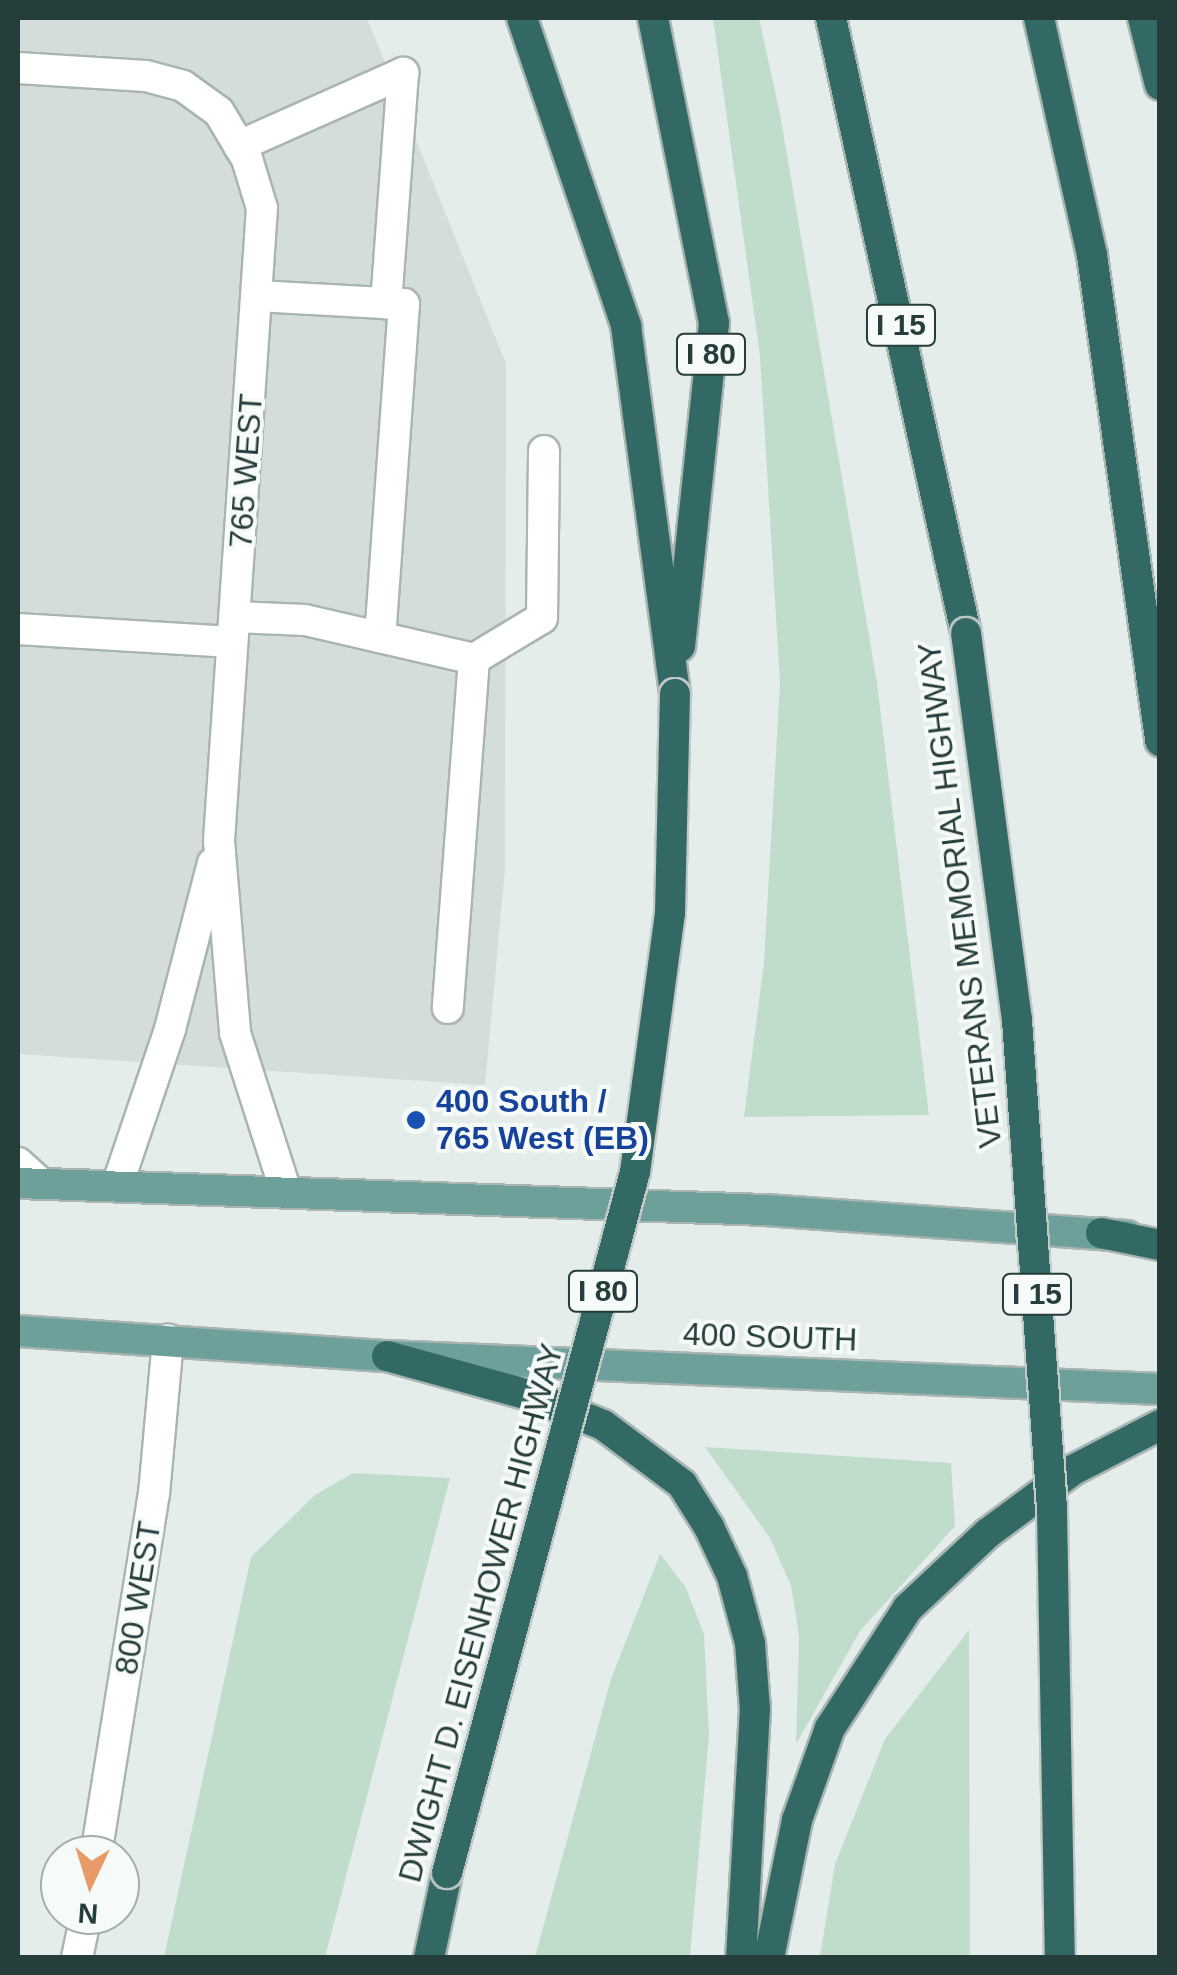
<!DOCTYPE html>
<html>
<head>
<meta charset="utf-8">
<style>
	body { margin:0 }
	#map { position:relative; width:1177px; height:1975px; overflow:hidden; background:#e5edeb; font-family:Helvetica,sans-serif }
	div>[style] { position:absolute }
	.built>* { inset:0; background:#d4ddda }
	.green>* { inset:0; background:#c0ddcc }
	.roads { filter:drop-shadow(2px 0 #a8b5b3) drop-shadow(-2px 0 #a8b5b3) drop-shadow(0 2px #a8b5b3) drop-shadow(0 -2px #a8b5b3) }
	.service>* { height:30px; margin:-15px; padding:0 15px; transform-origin:15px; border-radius:15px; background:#fff }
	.minor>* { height:30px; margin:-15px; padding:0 15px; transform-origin:15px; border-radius:15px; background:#fff }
	.primary>* { height:30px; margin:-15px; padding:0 15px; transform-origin:15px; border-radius:15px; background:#6da09a }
	.motorway>* { height:30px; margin:-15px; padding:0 15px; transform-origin:15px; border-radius:15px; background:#336965 }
	.bridges { filter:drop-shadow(2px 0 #c2c9c8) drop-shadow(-2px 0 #c2c9c8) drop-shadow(0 2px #c2c9c8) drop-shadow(0 -2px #c2c9c8) }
	.motorway-bridge>* { height:30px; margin:-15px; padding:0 15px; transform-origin:15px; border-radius:15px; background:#336965 }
	.dots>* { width:28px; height:28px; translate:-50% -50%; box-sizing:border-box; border:5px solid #f6faf8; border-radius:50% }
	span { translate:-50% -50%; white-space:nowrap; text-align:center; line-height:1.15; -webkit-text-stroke:8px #f6faf8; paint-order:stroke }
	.shield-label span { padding:2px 8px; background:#f6faf8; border:2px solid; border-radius:8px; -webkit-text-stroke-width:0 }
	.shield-label { font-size:30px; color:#253e3b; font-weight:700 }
	.street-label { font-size:32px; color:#253e3b }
	.transit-label { font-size:32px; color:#164399; font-weight:700 }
	.left { translate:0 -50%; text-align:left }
	.frame { position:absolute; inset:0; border:20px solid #253e3b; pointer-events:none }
	.north { position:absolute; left:40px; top:1835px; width:100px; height:100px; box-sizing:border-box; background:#f6faf8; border:2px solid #a2afac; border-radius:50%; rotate:184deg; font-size:28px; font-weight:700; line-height:40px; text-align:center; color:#253e3b }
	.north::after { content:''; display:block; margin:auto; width:35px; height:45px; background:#e89b69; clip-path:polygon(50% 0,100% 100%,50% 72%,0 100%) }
</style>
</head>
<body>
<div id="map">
	<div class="built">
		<div style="clip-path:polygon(18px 18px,367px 18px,506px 364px,505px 869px,485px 1085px,18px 1054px)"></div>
	</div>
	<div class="green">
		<div style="clip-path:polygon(713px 18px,759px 18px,780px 114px,877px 683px,929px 1115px,744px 1117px,764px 962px,780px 683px,760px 356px)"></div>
		<div style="clip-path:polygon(705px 1447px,951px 1463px,955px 1526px,860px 1631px,796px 1744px,799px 1636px,791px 1586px,770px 1538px)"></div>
		<div style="clip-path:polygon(353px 1473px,450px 1478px,325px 1957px,164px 1957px,251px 1557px,315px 1495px)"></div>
		<div style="clip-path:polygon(660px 1554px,685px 1586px,704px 1634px,709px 1735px,690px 1957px,535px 1957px,611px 1679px)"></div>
		<div style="clip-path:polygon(969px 1630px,970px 1957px,820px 1957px,835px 1864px,885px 1739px)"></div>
	</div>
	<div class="roads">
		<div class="service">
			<div style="left:239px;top:146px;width:180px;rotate:-24deg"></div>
			<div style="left:403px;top:73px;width:231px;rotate:94.2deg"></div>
			<div style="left:259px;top:296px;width:145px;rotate:3.2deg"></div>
			<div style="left:404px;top:304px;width:334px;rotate:94.1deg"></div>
			<div style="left:235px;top:617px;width:70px;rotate:2.5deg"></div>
			<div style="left:305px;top:620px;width:173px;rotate:13deg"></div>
			<div style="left:474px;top:659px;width:350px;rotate:94.3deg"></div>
			<div style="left:18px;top:629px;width:214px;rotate:3.5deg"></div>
			<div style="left:474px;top:659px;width:79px;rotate:-31.1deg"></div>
			<div style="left:542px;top:618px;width:167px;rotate:-89.3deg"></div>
		</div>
		<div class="minor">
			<div style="left:18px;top:68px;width:128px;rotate:3.6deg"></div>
			<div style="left:146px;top:76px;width:38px;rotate:15deg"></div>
			<div style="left:183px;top:86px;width:44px;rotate:35.8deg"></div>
			<div style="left:219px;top:112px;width:55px;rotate:59.2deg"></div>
			<div style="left:247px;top:159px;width:51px;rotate:73deg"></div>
			<div style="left:262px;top:208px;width:634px;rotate:93.89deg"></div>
			<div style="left:219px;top:841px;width:193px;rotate:85.2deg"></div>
			<div style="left:235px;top:1033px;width:164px;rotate:72.2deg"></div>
			<div style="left:18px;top:1163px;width:30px;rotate:42deg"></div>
			<div style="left:117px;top:1186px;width:166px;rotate:-71.3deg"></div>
			<div style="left:170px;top:1029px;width:171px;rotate:-75.5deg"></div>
			<div style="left:96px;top:1855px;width:366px;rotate:-80.9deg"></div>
			<div style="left:154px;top:1494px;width:155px;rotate:-84.8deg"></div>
			<div style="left:77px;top:1958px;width:44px;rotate:-78.2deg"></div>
		</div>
		<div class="primary">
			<div style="left:18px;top:1183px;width:747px;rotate:2.07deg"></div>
			<div style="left:765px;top:1210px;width:363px;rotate:4.1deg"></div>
			<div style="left:18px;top:1331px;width:370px;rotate:3.9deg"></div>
			<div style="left:387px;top:1356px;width:774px;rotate:2.44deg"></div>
		</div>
		<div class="motorway">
			<div style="left:522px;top:18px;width:325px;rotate:71.3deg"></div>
			<div style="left:626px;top:326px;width:371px;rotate:82.4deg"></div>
			<div style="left:653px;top:18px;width:311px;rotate:78.7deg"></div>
			<div style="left:714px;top:323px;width:325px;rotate:96deg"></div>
			<div style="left:831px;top:18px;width:630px;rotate:77.62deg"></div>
			<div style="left:1039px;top:18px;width:243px;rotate:77.4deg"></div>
			<div style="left:1092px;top:255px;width:491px;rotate:82deg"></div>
			<div style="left:1143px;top:18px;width:69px;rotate:75.8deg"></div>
			<div style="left:1101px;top:1233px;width:60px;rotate:11.5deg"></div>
			<div style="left:387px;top:1356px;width:150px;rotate:15.4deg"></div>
			<div style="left:532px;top:1396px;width:77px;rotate:22.2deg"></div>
			<div style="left:603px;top:1425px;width:99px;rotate:36.8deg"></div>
			<div style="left:682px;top:1484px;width:51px;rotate:57.9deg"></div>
			<div style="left:709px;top:1527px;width:54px;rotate:64.9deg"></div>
			<div style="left:732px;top:1576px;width:69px;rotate:75deg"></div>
			<div style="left:750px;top:1643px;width:66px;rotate:85.7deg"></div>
			<div style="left:755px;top:1709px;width:249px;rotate:93.2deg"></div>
			<div style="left:429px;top:1958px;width:87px;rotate:-78deg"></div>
			<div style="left:769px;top:1958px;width:141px;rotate:-78.5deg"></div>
			<div style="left:797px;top:1820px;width:98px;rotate:-70.3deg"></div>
			<div style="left:830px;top:1728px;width:143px;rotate:-57deg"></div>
			<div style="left:908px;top:1608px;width:110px;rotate:-43.2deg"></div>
			<div style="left:988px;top:1533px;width:106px;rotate:-36.5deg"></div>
			<div style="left:1073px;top:1470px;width:98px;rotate:-27.3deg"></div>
		</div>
	</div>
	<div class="bridges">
		<div class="motorway-bridge">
			<div style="left:966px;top:633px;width:390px;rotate:82.5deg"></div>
			<div style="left:1017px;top:1020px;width:491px;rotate:85.9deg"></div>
			<div style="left:1052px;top:1510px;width:448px;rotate:89deg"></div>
			<div style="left:447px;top:1873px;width:726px;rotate:-74.99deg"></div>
			<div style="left:635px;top:1172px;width:261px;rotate:-82.3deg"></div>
			<div style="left:670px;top:913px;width:219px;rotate:-88.7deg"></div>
		</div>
	</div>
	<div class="dots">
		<div style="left:416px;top:1120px;background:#1a4fb4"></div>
	</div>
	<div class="shield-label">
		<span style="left:901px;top:325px">I 15</span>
		<span style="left:711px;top:354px">I 80</span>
		<span style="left:603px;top:1291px">I 80</span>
		<span style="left:1037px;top:1294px">I 15</span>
	</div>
	<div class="street-label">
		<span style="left:246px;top:471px;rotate:-86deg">765 WEST</span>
		<span style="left:960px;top:895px;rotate:-97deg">VETERANS MEMORIAL HIGHWAY</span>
		<span style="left:770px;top:1337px;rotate:2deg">400 SOUTH</span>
		<span style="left:138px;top:1598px;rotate:-81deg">800 WEST</span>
		<span style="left:481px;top:1613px;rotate:-75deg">DWIGHT D. EISENHOWER HIGHWAY</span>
	</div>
	<div class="transit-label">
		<span class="left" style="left:436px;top:1120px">400 South /<br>765 West (EB)</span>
	</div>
	<div class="frame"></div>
	<div class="north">N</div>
</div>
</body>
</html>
